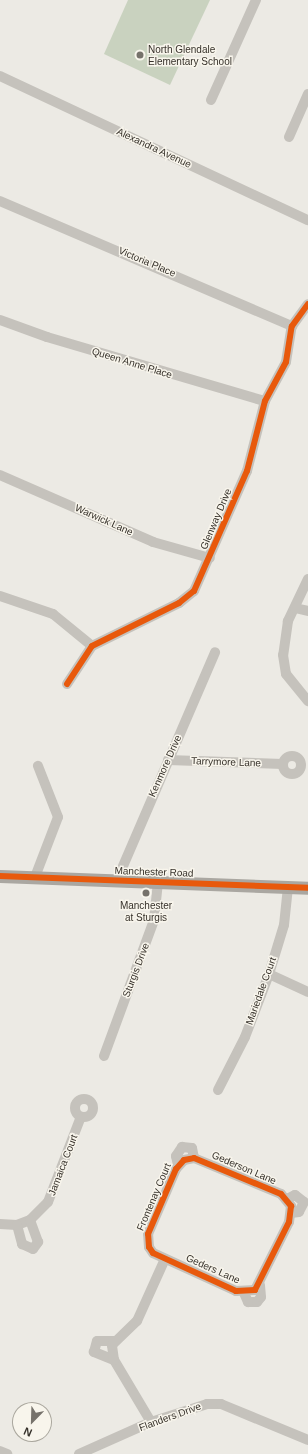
<!DOCTYPE html>
<html>
<head>
<meta charset="utf-8">
<style>
	body { margin:0 }
	#map { position:relative; width:308px; height:1454px; overflow:hidden; background:#eceae4; font-family:Arial,sans-serif }
	div>[style] { position:absolute }
	.green>* { inset:0; background:#c9d2bf }
	.minor>* { height:10px; margin:-5px; padding:0 5px; transform-origin:5px; border-radius:5px; background:#c5c2bc }
	.minor>.ring { margin:-5px; padding:0; box-sizing:content-box; background:none; border:10px solid #c5c2bc; border-radius:50% }
	.major>* { height:13px; margin:-6.5px; padding:0 6.5px; transform-origin:6.5px; border-radius:6.5px; background:#aaa7a1 }
	.cycleway>* { height:6px; margin:-3px; padding:0 3px; transform-origin:3px; border-radius:3px; background:#e8590c }
	.dots>* { width:11px; height:11px; translate:-50% -50%; box-sizing:border-box; border:2px solid #f8f5ec; border-radius:50% }
	span { translate:-50% -50%; white-space:nowrap; text-align:center; line-height:1.15; -webkit-text-stroke:3px #f8f5ec; paint-order:stroke }
	.poi-label { font-size:10px; color:#36312a }
	.left { translate:0 -50%; text-align:left }
	.street-label { font-size:10px; color:#36312a }
	.north { position:absolute; left:12px; top:1402px; width:40px; height:40px; box-sizing:border-box; background:#f8f5ec; border:1px solid #aaa79e; border-radius:50%; rotate:203deg; font-size:11px; font-weight:700; line-height:16px; text-align:center; color:#36312a }
	.north::after { content:''; display:block; margin:auto; width:14px; height:18px; background:#76726b; clip-path:polygon(50% 0,100% 100%,50% 72%,0 100%) }
</style>
</head>
<body>
<div id="map">
	<div class="green">
		<div style="clip-path:polygon(128px 0,210px 0,170px 85px,104px 54px)"></div>
	</div>
	<div class="minor">
		<div style="left:0;top:76px;width:340px;rotate:25.1deg"></div>
		<div style="left:211px;top:100px;width:110px;rotate:-65.8deg"></div>
		<div style="left:289px;top:137px;width:47px;rotate:-66.2deg"></div>
		<div style="left:0;top:201px;width:318px;rotate:23.2deg"></div>
		<div style="left:0;top:320px;width:50px;rotate:19.9deg"></div>
		<div style="left:47px;top:337px;width:227px;rotate:16.4deg"></div>
		<div style="left:0;top:475px;width:167px;rotate:23.6deg"></div>
		<div style="left:153px;top:542px;width:59px;rotate:15.7deg"></div>
		<div style="left:308px;top:579px;width:47px;rotate:115.5deg"></div>
		<div style="left:288px;top:621px;width:34px;rotate:98deg"></div>
		<div style="left:283px;top:655px;width:19px;rotate:81deg"></div>
		<div style="left:286px;top:674px;width:35px;rotate:51deg"></div>
		<div style="left:0;top:596px;width:56px;rotate:18.8deg"></div>
		<div style="left:53px;top:614px;width:50px;rotate:39.4deg"></div>
		<div style="left:295px;top:608px;width:13px;rotate:13deg"></div>
		<div style="left:67px;top:684px;width:45px;rotate:-56.7deg"></div>
		<div style="left:92px;top:646px;width:97px;rotate:-26.3deg"></div>
		<div style="left:179px;top:603px;width:19px;rotate:-39deg"></div>
		<div style="left:194px;top:591px;width:131px;rotate:-66.2deg"></div>
		<div style="left:247px;top:471px;width:72px;rotate:-75.6deg"></div>
		<div style="left:265px;top:401px;width:44px;rotate:-61.7deg"></div>
		<div style="left:286px;top:362px;width:36px;rotate:-81deg"></div>
		<div style="left:292px;top:326px;width:27px;rotate:-54deg"></div>
		<div class="ring" style="left:283px;top:756px;width:8px;height:8px"></div>
		<div style="left:168px;top:760px;width:115px;rotate:2deg"></div>
		<div style="left:35px;top:877px;width:64px;rotate:-69deg"></div>
		<div style="left:58px;top:817px;width:55px;rotate:-111.4deg"></div>
		<div style="left:117px;top:880px;width:248px;rotate:-66.7deg"></div>
		<div style="left:269px;top:974px;width:43px;rotate:24.8deg"></div>
		<div style="left:104px;top:1056px;width:145px;rotate:-69.8deg"></div>
		<div style="left:154px;top:920px;width:38px;rotate:-84deg"></div>
		<div style="left:218px;top:1090px;width:59px;rotate:-63deg"></div>
		<div style="left:245px;top:1037px;width:67px;rotate:-69.1deg"></div>
		<div style="left:269px;top:974px;width:51px;rotate:-73deg"></div>
		<div style="left:284px;top:925px;width:38px;rotate:-84deg"></div>
		<div class="ring" style="left:75px;top:1099px;width:8px;height:8px"></div>
		<div style="left:194px;top:1158px;width:94px;rotate:22.5deg"></div>
		<div style="left:281px;top:1194px;width:16px;rotate:50deg"></div>
		<div style="left:291px;top:1206px;width:16px;rotate:97deg"></div>
		<div style="left:289px;top:1222px;width:76px;rotate:116.6deg"></div>
		<div style="left:255px;top:1290px;width:19px;rotate:177deg"></div>
		<div style="left:236px;top:1291px;width:91px;rotate:-155.4deg"></div>
		<div style="left:153px;top:1253px;width:7px;rotate:-124deg"></div>
		<div style="left:149px;top:1247px;width:13px;rotate:-94deg"></div>
		<div style="left:148px;top:1234px;width:71px;rotate:-66.7deg"></div>
		<div style="left:176px;top:1169px;width:12px;rotate:-48deg"></div>
		<div style="left:184px;top:1160px;width:10px;rotate:-11deg"></div>
		<div style="left:178px;top:1165px;width:9px;rotate:-103deg"></div>
		<div style="left:176px;top:1156px;width:11px;rotate:-56deg"></div>
		<div style="left:182px;top:1147px;width:10px;rotate:6deg"></div>
		<div style="left:192px;top:1148px;width:10px;rotate:79deg"></div>
		<div style="left:287px;top:1199px;width:9px;rotate:-27deg"></div>
		<div style="left:295px;top:1195px;width:11px;rotate:38deg"></div>
		<div style="left:304px;top:1202px;width:11px;rotate:117deg"></div>
		<div style="left:299px;top:1212px;width:8px;rotate:173deg"></div>
		<div style="left:0;top:1224px;width:17px;rotate:3deg"></div>
		<div style="left:17px;top:1225px;width:14px;rotate:-21deg"></div>
		<div style="left:30px;top:1220px;width:25px;rotate:-45deg"></div>
		<div style="left:48px;top:1202px;width:89px;rotate:-68.9deg"></div>
		<div style="left:17px;top:1225px;width:20px;rotate:75deg"></div>
		<div style="left:22px;top:1244px;width:12px;rotate:24deg"></div>
		<div style="left:33px;top:1249px;width:9px;rotate:-54deg"></div>
		<div style="left:38px;top:1242px;width:23px;rotate:-110deg"></div>
		<div style="left:244px;top:1293px;width:10px;rotate:66deg"></div>
		<div style="left:248px;top:1302px;width:9px"></div>
		<div style="left:257px;top:1302px;width:6px;rotate:-51deg"></div>
		<div style="left:261px;top:1297px;width:12px;rotate:-95deg"></div>
		<div style="left:114px;top:1360px;width:22px;rotate:-158deg"></div>
		<div style="left:94px;top:1352px;width:11px;rotate:-75deg"></div>
		<div style="left:97px;top:1341px;width:17px"></div>
		<div style="left:151px;top:1422px;width:72px;rotate:-120.8deg"></div>
		<div style="left:114px;top:1360px;width:15px;rotate:-98deg"></div>
		<div style="left:112px;top:1345px;width:35px;rotate:-44deg"></div>
		<div style="left:137px;top:1321px;width:68px;rotate:-65.7deg"></div>
		<div style="left:0;top:1451px;width:8px;rotate:23deg"></div>
		<div style="left:79px;top:1454px;width:79px;rotate:-24deg"></div>
		<div style="left:151px;top:1422px;width:59px;rotate:-17.8deg"></div>
		<div style="left:207px;top:1404px;width:14px"></div>
		<div style="left:221px;top:1404px;width:94px;rotate:22.5deg"></div>
	</div>
	<div class="major">
		<div style="left:0;top:876px;width:308px;rotate:2.2deg"></div>
	</div>
	<div class="cycleway">
		<div style="left:67px;top:684px;width:45px;rotate:-56.7deg"></div>
		<div style="left:92px;top:646px;width:97px;rotate:-26.3deg"></div>
		<div style="left:179px;top:603px;width:19px;rotate:-39deg"></div>
		<div style="left:194px;top:591px;width:131px;rotate:-66.2deg"></div>
		<div style="left:247px;top:471px;width:72px;rotate:-75.6deg"></div>
		<div style="left:265px;top:401px;width:44px;rotate:-61.7deg"></div>
		<div style="left:286px;top:362px;width:36px;rotate:-81deg"></div>
		<div style="left:292px;top:326px;width:27px;rotate:-54deg"></div>
		<div style="left:0;top:876px;width:308px;rotate:2.2deg"></div>
		<div style="left:194px;top:1158px;width:94px;rotate:22.5deg"></div>
		<div style="left:281px;top:1194px;width:16px;rotate:50deg"></div>
		<div style="left:291px;top:1206px;width:16px;rotate:97deg"></div>
		<div style="left:289px;top:1222px;width:76px;rotate:116.6deg"></div>
		<div style="left:255px;top:1290px;width:19px;rotate:177deg"></div>
		<div style="left:236px;top:1291px;width:91px;rotate:-155.4deg"></div>
		<div style="left:153px;top:1253px;width:7px;rotate:-124deg"></div>
		<div style="left:149px;top:1247px;width:13px;rotate:-94deg"></div>
		<div style="left:148px;top:1234px;width:71px;rotate:-66.7deg"></div>
		<div style="left:176px;top:1169px;width:12px;rotate:-48deg"></div>
		<div style="left:184px;top:1160px;width:10px;rotate:-11deg"></div>
	</div>
	<div class="dots">
		<div style="left:140px;top:55px;background:#76726b"></div>
		<div style="left:146px;top:893px;background:#76726b"></div>
	</div>
	<div class="poi-label">
		<span class="left" style="left:148px;top:55px">North Glendale<br>Elementary School</span>
		<span style="left:146px;top:911px">Manchester<br>at Sturgis</span>
	</div>
	<div class="street-label">
		<span style="left:154px;top:148px;rotate:25deg">Alexandra Avenue</span>
		<span style="left:147px;top:262px;rotate:23deg">Victoria Place</span>
		<span style="left:132px;top:363px;rotate:17deg">Queen Anne Place</span>
		<span style="left:216px;top:519px;rotate:-67deg">Glenway Drive</span>
		<span style="left:104px;top:520px;rotate:24deg">Warwick Lane</span>
		<span style="left:226px;top:762px;rotate:2deg">Tarrymore Lane</span>
		<span style="left:165px;top:766px;rotate:-66deg">Kenmore Drive</span>
		<span style="left:154px;top:872px;rotate:2deg">Manchester Road</span>
		<span style="left:136px;top:970px;rotate:-69deg">Sturgis Drive</span>
		<span style="left:261px;top:991px;rotate:-70deg">Mariedale Court</span>
		<span style="left:63px;top:1165px;rotate:-69deg">Jamaica Court</span>
		<span style="left:244px;top:1168px;rotate:23deg">Gederson Lane</span>
		<span style="left:154px;top:1197px;rotate:-67deg">Frontenay Court</span>
		<span style="left:213px;top:1269px;rotate:24deg">Geders Lane</span>
		<span style="left:170px;top:1417px;rotate:-20deg">Flanders Drive</span>
	</div>
	<div class="north">N</div>
</div>
</body>
</html>
